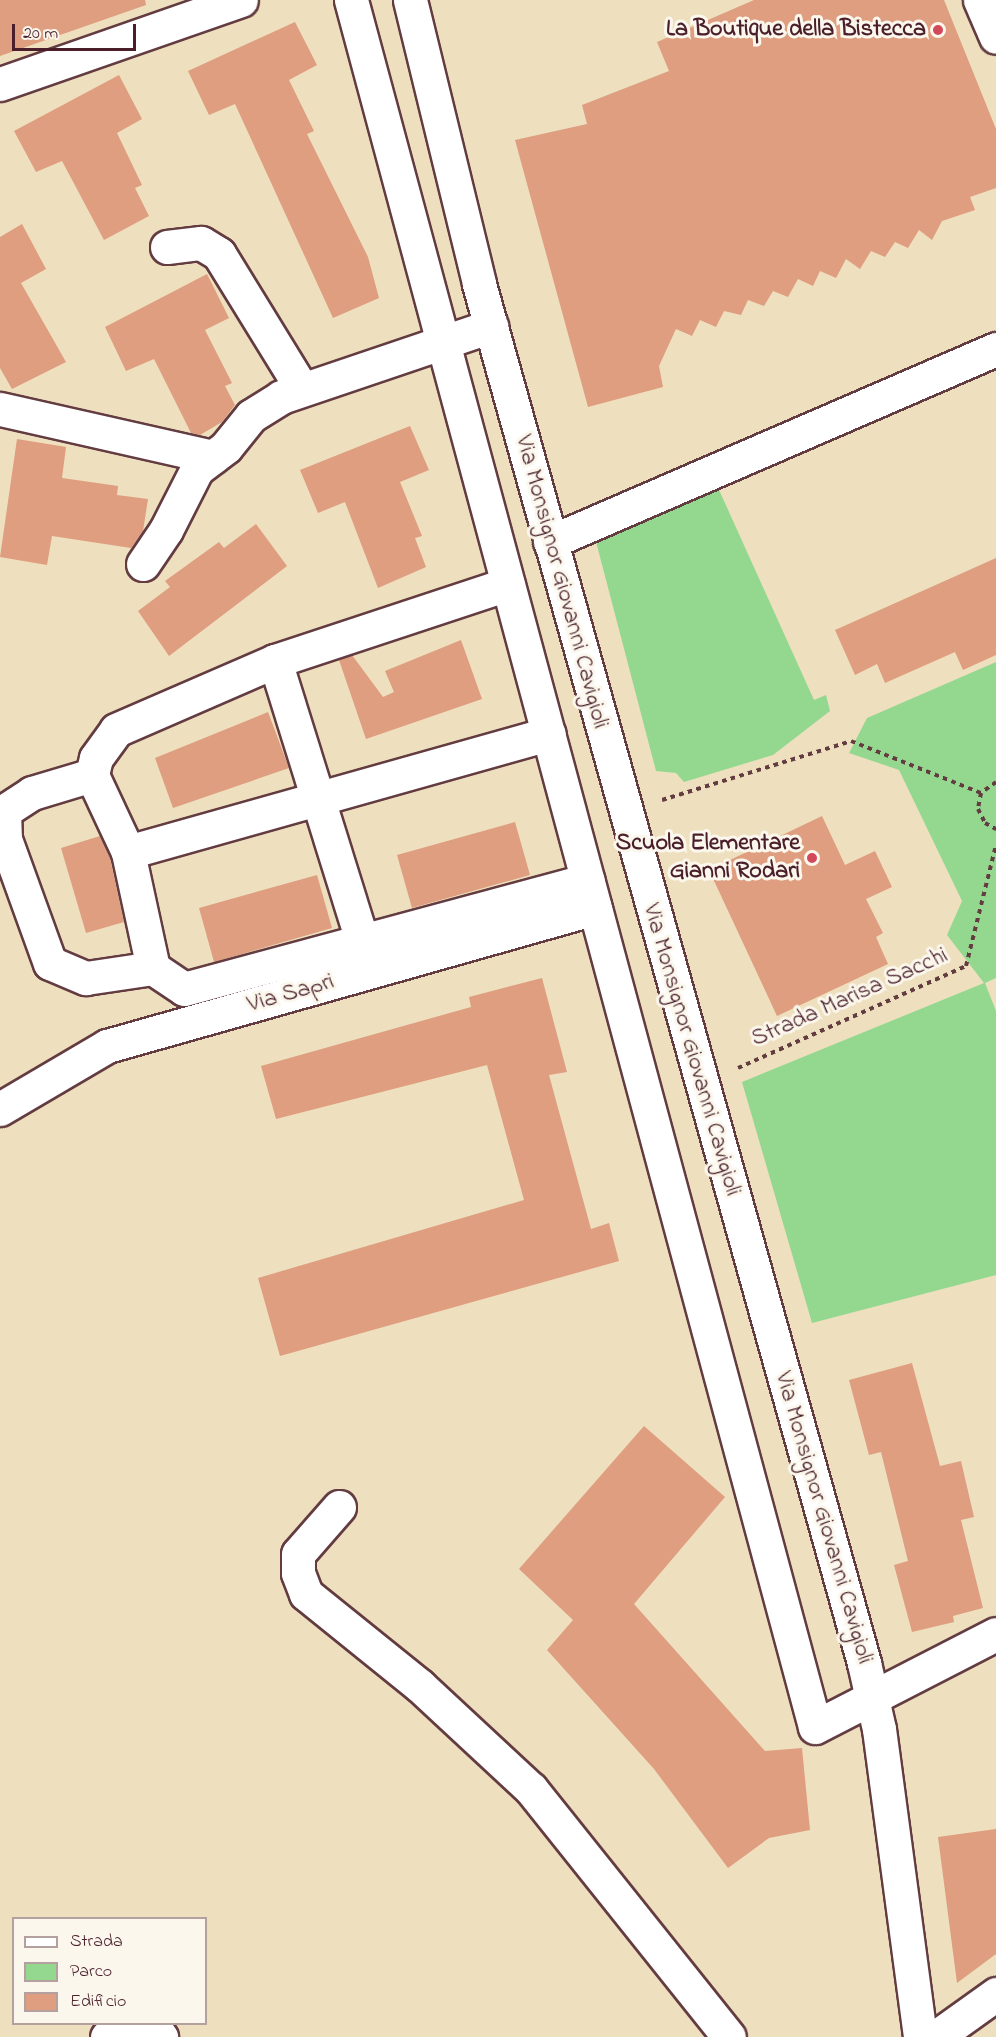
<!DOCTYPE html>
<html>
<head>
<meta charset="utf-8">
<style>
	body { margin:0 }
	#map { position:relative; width:996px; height:2037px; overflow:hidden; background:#eedfbe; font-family:"Indie Flower",sans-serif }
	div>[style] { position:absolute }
	.green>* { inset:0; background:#94d890 }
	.building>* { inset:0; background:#de9e7f }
	.path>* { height:4px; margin-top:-2px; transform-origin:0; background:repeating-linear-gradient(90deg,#633c41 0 4.5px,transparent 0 9px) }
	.roads { filter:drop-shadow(2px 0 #633c41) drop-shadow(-2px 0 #633c41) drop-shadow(0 2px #633c41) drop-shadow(0 -2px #633c41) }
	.street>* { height:33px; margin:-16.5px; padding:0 16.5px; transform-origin:16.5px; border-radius:16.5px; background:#fff }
	.dots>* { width:16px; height:16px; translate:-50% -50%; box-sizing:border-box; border:3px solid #fbf7ec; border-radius:50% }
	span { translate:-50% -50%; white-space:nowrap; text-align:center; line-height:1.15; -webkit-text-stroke:6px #fbf7ec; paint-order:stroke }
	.poi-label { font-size:24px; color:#4a1f2b; font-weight:700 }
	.right { translate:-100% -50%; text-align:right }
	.street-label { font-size:24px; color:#4a1f2b }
	.legend { position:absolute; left:12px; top:1917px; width:195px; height:108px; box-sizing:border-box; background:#fbf7ec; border:2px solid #b4a19f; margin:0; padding:8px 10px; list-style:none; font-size:18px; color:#4a1f2b }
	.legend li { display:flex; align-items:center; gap:12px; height:30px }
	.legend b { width:30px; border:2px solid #b4a19f }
	.scale { position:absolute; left:12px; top:24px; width:124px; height:27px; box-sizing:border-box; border:3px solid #4a1f2b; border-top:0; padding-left:8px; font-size:18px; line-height:21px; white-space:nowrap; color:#4a1f2b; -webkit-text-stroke:4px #fbf7ec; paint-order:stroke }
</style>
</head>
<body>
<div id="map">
	<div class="green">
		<div style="clip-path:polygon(715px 481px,814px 700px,826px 695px,830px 711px,773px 755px,684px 782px,676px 773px,656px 771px,594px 534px)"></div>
		<div style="clip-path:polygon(996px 662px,996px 978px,985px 983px,996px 1011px,996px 1275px,812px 1323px,742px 1082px,984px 983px,947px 935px,962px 901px,899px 770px,849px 753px,867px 718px)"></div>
	</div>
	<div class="building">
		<div style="clip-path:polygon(0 0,145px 0,146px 5px,0 56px)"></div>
		<div style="clip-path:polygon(754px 0,944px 0,996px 129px,996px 188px,970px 197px,975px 210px,942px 221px,932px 240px,919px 230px,908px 248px,895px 242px,885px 257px,871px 251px,860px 269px,846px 259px,836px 278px,820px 271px,813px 286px,798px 279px,788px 297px,773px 291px,764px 306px,748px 300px,741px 315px,724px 311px,716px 327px,700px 320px,692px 336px,676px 329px,659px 366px,663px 387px,588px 407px,515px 140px,587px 124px,582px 105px,669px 71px,657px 42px)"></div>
		<div style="clip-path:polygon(295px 22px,317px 65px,289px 80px,314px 131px,307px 134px,368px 257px,379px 298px,333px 318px,235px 104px,209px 115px,188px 71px)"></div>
		<div style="clip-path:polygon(119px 75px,142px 119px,117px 133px,142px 185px,135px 188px,149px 216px,104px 240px,62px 161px,36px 172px,14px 131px)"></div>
		<div style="clip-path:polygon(22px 224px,46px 269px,21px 283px,66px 362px,12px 389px,0 368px,0 237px)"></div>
		<div style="clip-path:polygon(207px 274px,229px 318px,205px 330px,232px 383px,225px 386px,235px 405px,222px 422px,200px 435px,191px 433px,154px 359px,126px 371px,105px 327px)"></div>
		<div style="clip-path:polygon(410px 426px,429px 470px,400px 482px,422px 536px,415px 538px,426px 567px,378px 588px,345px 502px,318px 513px,300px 470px)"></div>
		<div style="clip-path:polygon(17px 439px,66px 447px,62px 478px,118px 486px,117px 495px,148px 499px,143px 531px,131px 548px,52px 536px,47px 565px,0 557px)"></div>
		<div style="clip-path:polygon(256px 524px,287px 566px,169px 656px,138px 611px,170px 587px,165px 581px,219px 542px,224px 548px)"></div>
		<div style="clip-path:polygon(996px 558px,996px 655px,963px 670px,955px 652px,885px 683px,877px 664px,855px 675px,835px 630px)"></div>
		<div style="clip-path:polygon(461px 640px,482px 699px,366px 739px,339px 660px,352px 655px,383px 697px,394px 692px,385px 671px)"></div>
		<div style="clip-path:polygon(268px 712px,289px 768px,173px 808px,155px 758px)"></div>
		<div style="clip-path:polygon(822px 816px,845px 865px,875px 851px,892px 887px,866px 899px,883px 933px,876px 937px,888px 964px,777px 1016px,709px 870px)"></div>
		<div style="clip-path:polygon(515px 822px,530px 875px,412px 908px,397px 855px)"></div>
		<div style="clip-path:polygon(100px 836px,110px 858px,124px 922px,86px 933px,61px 848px)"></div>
		<div style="clip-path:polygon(317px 875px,332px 928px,214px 962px,199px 908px)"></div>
		<div style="clip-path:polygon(542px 978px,567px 1072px,549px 1075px,591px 1229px,609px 1223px,619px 1261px,280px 1356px,258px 1278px,524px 1200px,487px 1065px,276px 1119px,261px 1066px,471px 1007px,469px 997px)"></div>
		<div style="clip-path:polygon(912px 1363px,940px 1466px,961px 1461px,974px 1517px,961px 1520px,983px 1608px,953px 1616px,954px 1622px,912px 1632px,894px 1565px,908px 1561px,881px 1452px,869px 1455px,849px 1380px)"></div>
		<div style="clip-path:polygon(644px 1426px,725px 1497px,634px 1604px,765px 1751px,802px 1748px,810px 1830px,769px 1838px,728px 1868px,654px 1769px,547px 1650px,573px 1620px,519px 1569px)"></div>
		<div style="clip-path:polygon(996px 1829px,996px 1954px,957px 1983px,938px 1837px)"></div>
	</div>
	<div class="path">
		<div style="left:996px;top:782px;width:19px;rotate:144deg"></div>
		<div style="left:981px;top:793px;width:16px;rotate:101deg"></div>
		<div style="left:978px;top:809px;width:16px;rotate:63deg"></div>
		<div style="left:985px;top:823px;width:13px;rotate:29deg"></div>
		<div style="left:662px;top:800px;width:198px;rotate:-17.3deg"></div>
		<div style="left:851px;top:741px;width:140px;rotate:21.8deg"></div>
		<div style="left:738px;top:1068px;width:250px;rotate:-24.1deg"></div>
		<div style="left:966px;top:966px;width:125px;rotate:-76.1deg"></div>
	</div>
	<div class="roads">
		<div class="street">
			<div style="left:351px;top:0;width:1788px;rotate:74.96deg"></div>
			<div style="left:815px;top:1727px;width:203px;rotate:-27.2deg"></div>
			<div style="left:410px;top:0;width:292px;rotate:76.3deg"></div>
			<div style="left:479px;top:284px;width:1432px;rotate:74.4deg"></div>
			<div style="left:864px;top:1663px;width:68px;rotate:77.2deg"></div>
			<div style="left:879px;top:1729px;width:311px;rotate:82.4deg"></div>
			<div style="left:980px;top:0;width:40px;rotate:66.6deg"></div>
			<div style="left:0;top:84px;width:255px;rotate:-19.2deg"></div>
			<div style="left:167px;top:247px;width:34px;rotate:-7deg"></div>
			<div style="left:201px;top:243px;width:21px;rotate:31deg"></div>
			<div style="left:219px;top:254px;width:158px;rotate:58.4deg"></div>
			<div style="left:0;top:409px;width:218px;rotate:12.7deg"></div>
			<div style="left:550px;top:542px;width:486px;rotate:-23.4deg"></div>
			<div style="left:143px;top:564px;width:41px;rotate:-55.9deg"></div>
			<div style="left:166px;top:530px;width:68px;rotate:-63.1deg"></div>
			<div style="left:197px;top:469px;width:36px;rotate:-37deg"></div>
			<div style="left:226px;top:447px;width:40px;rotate:-51deg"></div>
			<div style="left:251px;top:416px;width:36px;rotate:-32deg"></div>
			<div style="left:281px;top:397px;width:222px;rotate:-18.7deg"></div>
			<div style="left:275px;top:661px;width:292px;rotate:72.7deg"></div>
			<div style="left:92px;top:775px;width:17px;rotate:-77deg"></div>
			<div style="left:96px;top:758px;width:34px;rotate:-54deg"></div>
			<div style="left:116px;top:730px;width:173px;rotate:-23.5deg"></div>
			<div style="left:275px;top:661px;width:245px;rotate:-18.3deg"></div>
			<div style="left:128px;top:852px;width:85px;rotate:-115.1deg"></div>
			<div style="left:92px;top:775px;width:63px;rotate:163.3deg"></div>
			<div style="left:32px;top:793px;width:33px;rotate:147deg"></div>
			<div style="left:4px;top:811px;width:28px;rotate:88deg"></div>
			<div style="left:5px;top:839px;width:132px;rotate:70.1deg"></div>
			<div style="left:50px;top:963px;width:39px;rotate:23deg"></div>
			<div style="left:86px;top:978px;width:68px;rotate:-8.5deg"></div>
			<div style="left:153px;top:968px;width:119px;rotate:-102.2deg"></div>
			<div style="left:128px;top:852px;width:437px;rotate:-15.7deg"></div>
			<div style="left:153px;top:968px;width:37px;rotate:34deg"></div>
			<div style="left:184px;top:989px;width:418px;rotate:-15.1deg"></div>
			<div style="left:0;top:1109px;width:124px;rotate:-30.5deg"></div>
			<div style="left:107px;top:1046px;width:507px;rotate:-15.79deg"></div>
			<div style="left:339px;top:1507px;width:62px;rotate:131.1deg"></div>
			<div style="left:298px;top:1554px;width:19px;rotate:90deg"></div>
			<div style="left:298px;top:1573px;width:22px;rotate:69deg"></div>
			<div style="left:306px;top:1594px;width:146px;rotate:38.9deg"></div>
			<div style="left:420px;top:1686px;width:151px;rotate:42.9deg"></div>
			<div style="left:531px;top:1789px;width:317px;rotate:51.4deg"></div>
			<div style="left:107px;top:2037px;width:39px;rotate:-17deg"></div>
			<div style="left:144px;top:2026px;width:13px;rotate:18deg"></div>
			<div style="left:156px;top:2030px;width:9px;rotate:54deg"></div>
			<div style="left:936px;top:2037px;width:74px;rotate:-35.6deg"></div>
		</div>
	</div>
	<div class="dots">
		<div style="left:938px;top:30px;background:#d1495b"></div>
		<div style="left:812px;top:858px;background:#d1495b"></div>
	</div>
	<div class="poi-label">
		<span class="right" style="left:926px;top:30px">La Boutique della Bistecca</span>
		<span class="right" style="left:800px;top:858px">Scuola Elementare<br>Gianni Rodari</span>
	</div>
	<div class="street-label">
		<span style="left:561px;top:582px;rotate:75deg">Via Monsignor Giovanni Cavigioli</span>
		<span style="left:291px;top:994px;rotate:-16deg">Via Sapri</span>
		<span style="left:850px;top:998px;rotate:-24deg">Strada Marisa Sacchi</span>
		<span style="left:691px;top:1050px;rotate:74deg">Via Monsignor Giovanni Cavigioli</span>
		<span style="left:823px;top:1518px;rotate:74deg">Via Monsignor Giovanni Cavigioli</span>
	</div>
	<ul class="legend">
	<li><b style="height:8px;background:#fff"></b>Strada</li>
	<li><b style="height:16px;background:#94d890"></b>Parco</li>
	<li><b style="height:16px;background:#de9e7f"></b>Edificio</li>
	</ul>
	<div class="scale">20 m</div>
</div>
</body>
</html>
